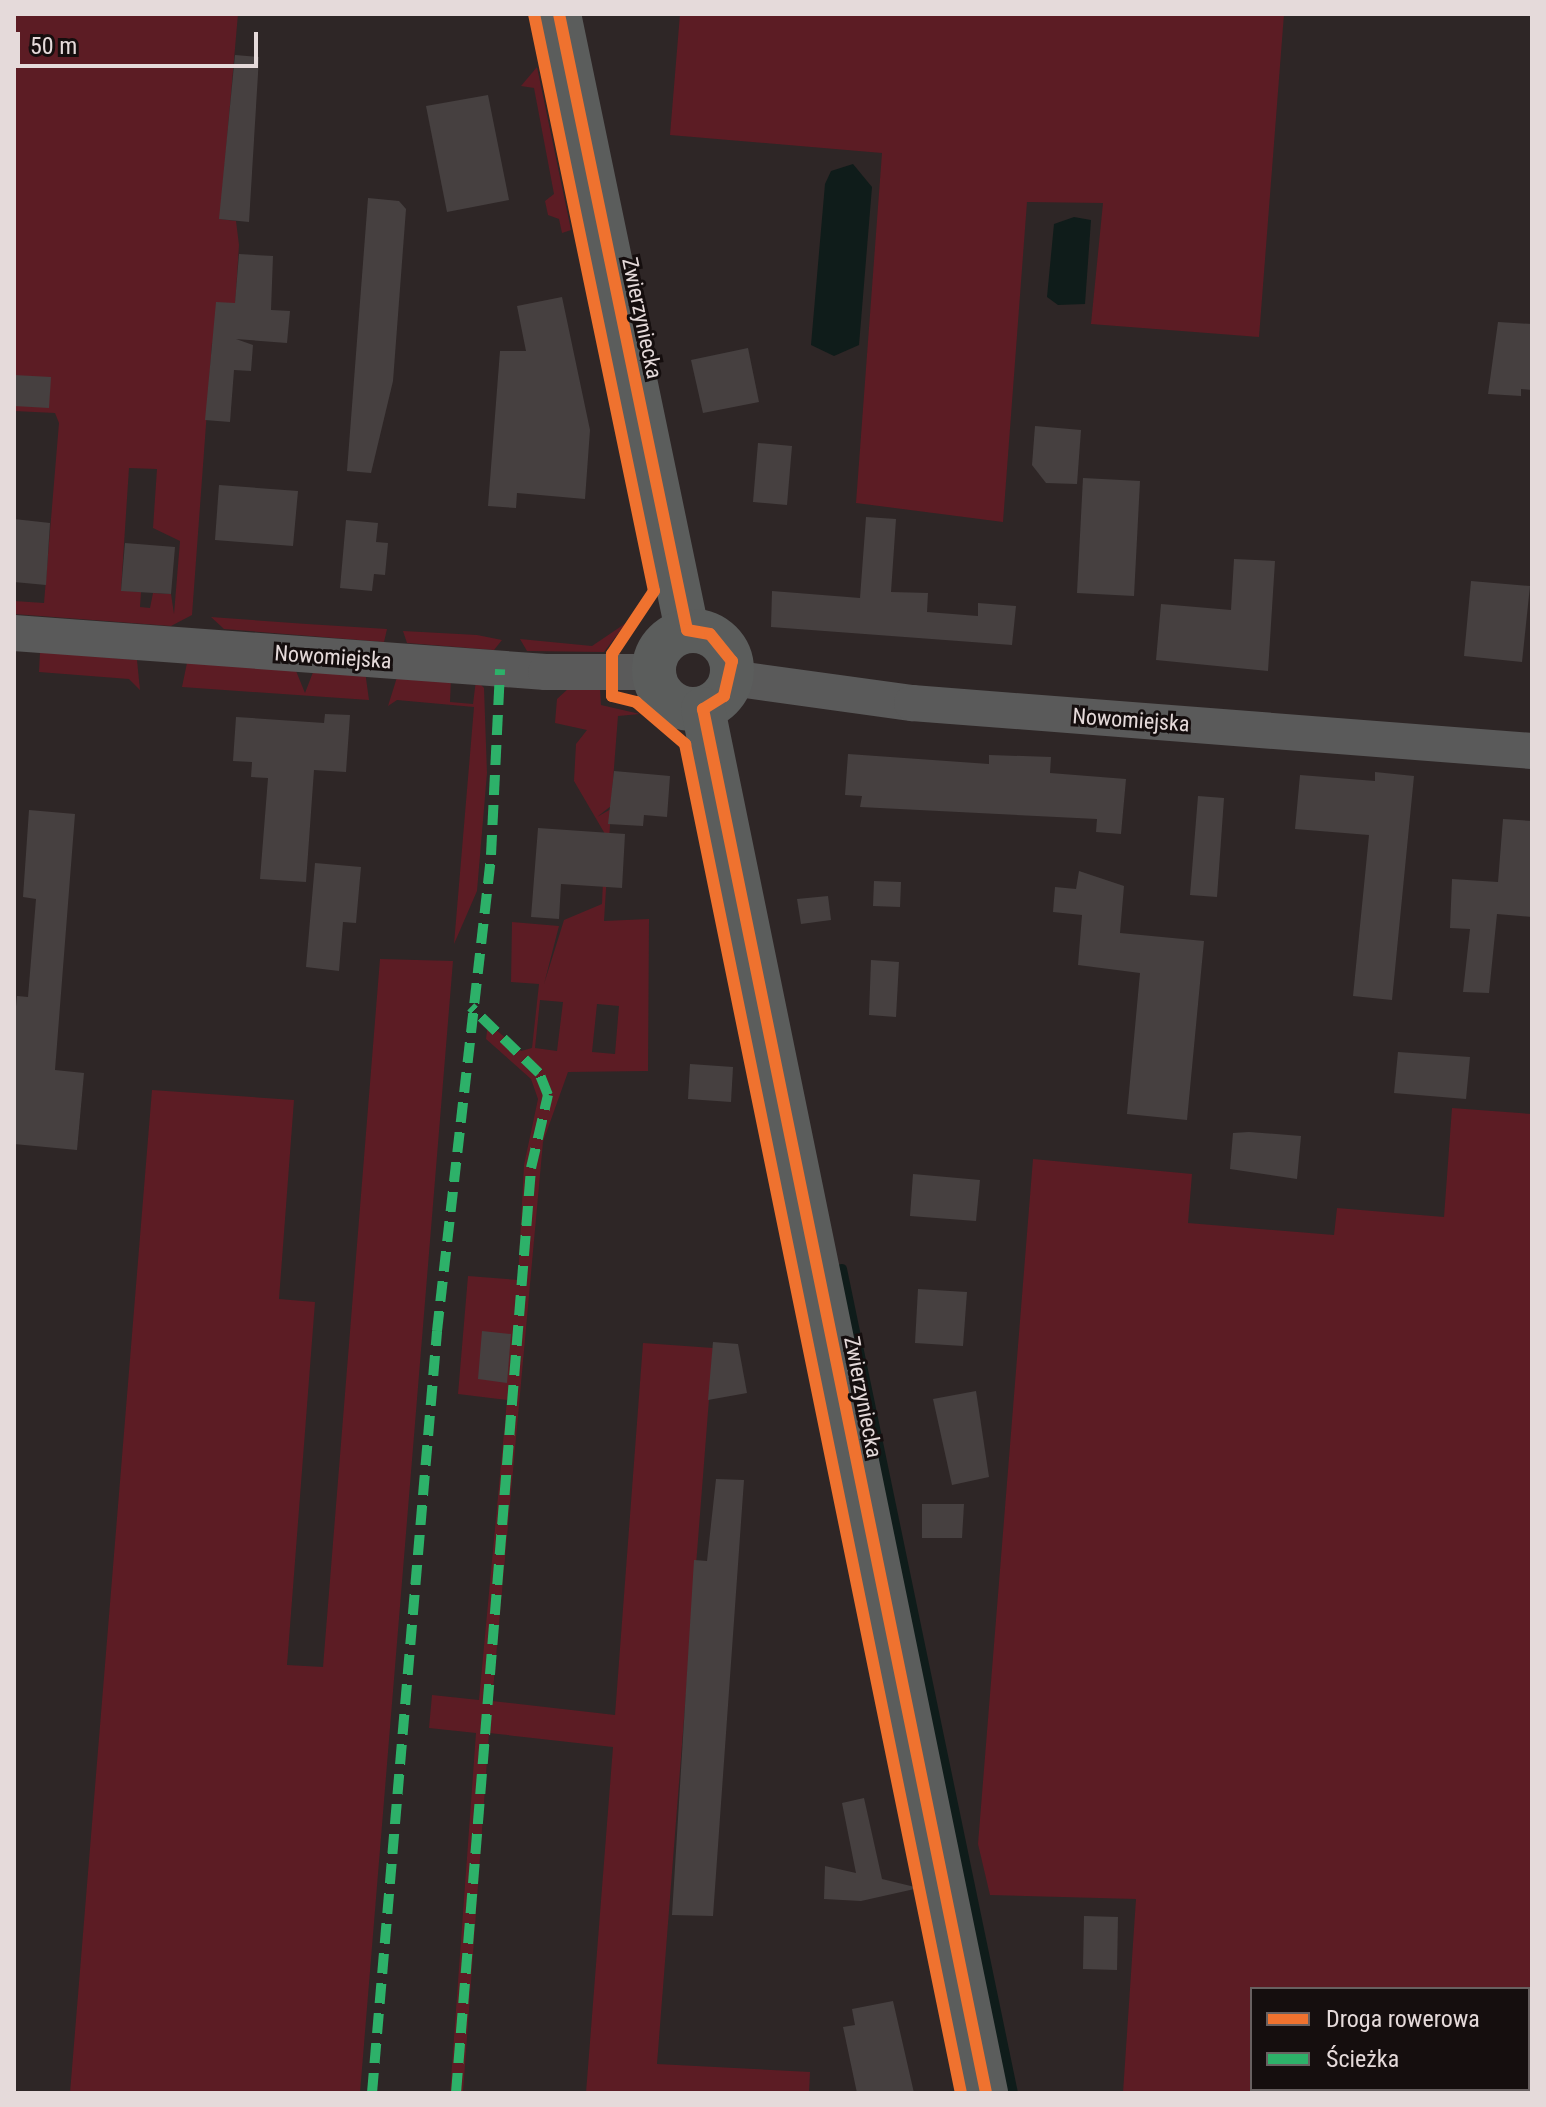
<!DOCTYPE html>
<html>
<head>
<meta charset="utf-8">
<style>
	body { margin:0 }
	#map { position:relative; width:1546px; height:2107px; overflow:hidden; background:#2e2626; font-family:"Roboto Condensed",sans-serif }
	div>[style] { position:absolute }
	.green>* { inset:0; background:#5c1c24 }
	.water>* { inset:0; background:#0f1c1a }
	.stream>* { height:10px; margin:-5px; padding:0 5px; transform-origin:5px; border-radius:5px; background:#0f1c1a }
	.building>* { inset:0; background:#464040 }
	.street>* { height:36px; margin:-18px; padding:0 18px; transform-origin:18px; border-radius:18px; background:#5a5a5a }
	.secondary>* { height:44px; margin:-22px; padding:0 22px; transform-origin:22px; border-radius:22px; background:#5b5d5c }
	.secondary>.ring { margin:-22px; padding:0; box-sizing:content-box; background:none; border:44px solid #5b5d5c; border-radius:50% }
	.quiet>* { height:10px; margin-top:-5px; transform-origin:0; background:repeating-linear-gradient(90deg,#2db169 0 20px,transparent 0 30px) }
	.cycleway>* { height:12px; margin:-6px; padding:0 6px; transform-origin:6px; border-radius:6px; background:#ef722f }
	span { translate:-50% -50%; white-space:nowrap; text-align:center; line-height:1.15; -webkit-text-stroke:6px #150e0e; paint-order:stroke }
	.street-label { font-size:22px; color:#e5dada }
	.frame { position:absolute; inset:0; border:16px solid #e5dada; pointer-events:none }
	.legend { position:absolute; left:1250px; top:1987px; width:280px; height:104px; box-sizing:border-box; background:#150e0e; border:2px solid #686060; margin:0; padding:10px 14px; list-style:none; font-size:24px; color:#e5dada }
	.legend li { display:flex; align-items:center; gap:16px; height:40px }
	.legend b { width:40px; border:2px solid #686060 }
	.scale { position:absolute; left:16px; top:32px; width:242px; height:36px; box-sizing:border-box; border:4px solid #e5dada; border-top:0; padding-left:10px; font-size:24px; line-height:28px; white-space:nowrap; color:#e5dada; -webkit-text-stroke:6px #150e0e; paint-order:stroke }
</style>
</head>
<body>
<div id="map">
	<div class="green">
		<div style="clip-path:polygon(evenodd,14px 14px,238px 14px,220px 219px,236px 221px,239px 245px,233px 339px,212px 343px,192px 615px,171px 626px,14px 614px,14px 601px,44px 603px,59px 423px,55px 413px,14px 411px,14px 14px,129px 468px,157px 469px,153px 528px,180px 541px,174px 614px,171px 594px,153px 593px,150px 608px,140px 607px,141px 592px,121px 590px,129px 468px)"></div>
		<div style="clip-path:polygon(680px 14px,1284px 14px,1259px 337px,1091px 324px,1103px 203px,1027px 202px,1003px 522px,856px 503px,882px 153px,670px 135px)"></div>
		<div style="clip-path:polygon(537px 67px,571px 230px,562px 233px,559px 219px,548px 215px,545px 201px,554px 194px,534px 88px,521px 86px)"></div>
		<div style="clip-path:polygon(211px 617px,307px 624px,387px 629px,384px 642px,224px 629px)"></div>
		<div style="clip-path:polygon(626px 623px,604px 652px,527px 651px,520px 639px,592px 646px)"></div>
		<div style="clip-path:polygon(403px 631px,477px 635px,502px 640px,494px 650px,407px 643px)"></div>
		<div style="clip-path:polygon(40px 652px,137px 660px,140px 690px,129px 679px,39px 672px)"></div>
		<div style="clip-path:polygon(188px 658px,294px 666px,305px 693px,315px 667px,365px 671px,369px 700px,182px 687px)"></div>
		<div style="clip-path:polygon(398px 674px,451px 678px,450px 702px,473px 704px,476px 680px,484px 688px,487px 773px,477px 891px,454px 944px,474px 707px,397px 700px,388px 706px)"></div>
		<div style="clip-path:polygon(evenodd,569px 688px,600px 689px,601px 705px,640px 714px,618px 716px,611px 806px,597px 817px,611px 809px,604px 921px,649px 919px,648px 1071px,568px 1072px,543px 1142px,492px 1701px,615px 1715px,643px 1343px,713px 1348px,657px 2064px,810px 2072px,809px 2093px,586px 2093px,613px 1747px,489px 1733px,463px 2093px,450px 2093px,476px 1733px,429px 1728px,432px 1695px,479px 1700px,507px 1400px,458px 1394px,468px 1276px,518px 1280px,524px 1165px,538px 1099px,531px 1079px,486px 1039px,488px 1023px,521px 1051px,532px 1048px,539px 984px,511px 982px,512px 922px,559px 926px,544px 984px,564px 920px,602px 904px,605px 834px,574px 781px,576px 744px,587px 730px,555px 723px,557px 699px,569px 688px,540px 1000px,563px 1002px,557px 1051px,535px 1048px,540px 1000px,569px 688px,597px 1004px,619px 1006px,615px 1054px,592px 1052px,597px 1004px)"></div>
		<div style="clip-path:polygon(380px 959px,453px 961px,360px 2093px,70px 2093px,152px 1090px,294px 1100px,279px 1299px,315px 1302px,287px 1665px,323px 1667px)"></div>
		<div style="clip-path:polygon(evenodd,1452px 1108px,1532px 1114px,1532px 2093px,1123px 2093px,1136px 1899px,990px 1895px,978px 1844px,1033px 1159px,1192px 1174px,1188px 1223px,1334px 1235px,1337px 1208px,1444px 1217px,1452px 1108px,1528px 1989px,1528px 2089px,1252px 2089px,1252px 1989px,1528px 1989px)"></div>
	</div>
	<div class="water">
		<div style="clip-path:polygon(853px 164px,872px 187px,859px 345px,834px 356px,811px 345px,825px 184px,831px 171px)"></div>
		<div style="clip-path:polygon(1074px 217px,1091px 220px,1085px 304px,1058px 305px,1047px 297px,1054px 224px)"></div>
	</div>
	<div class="stream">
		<div style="left:842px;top:1269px;width:842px;rotate:78.28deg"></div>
	</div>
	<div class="building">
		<div style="clip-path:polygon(235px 55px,259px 57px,249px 222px,219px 219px)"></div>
		<div style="clip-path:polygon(488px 95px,509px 200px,447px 212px,426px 106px)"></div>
		<div style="clip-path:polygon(368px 198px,399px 201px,406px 209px,393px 381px,371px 473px,347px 471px)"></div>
		<div style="clip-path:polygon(239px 254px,273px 256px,271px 310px,290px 311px,287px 343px,236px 339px,253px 345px,251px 371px,234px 370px,230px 422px,205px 420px,216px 302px,235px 303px)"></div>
		<div style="clip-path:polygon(562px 297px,590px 430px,585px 499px,517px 493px,516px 508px,488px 506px,500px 351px,526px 351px,517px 306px)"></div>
		<div style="clip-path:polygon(1498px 322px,1532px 324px,1532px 390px,1521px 389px,1521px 396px,1488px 394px)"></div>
		<div style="clip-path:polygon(748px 348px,759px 402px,703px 413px,691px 360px)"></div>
		<div style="clip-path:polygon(14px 375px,51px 377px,49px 408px,14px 406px)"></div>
		<div style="clip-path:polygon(1035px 426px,1081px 430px,1077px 484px,1046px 483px,1032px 465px)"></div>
		<div style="clip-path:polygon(758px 443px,792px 446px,787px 505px,753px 502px)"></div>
		<div style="clip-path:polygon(1083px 478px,1140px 481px,1134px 596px,1077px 593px)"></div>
		<div style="clip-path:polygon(219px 485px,298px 491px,293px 546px,215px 540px)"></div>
		<div style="clip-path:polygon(866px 517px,896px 519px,891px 592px,928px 593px,927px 612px,978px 616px,978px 603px,1016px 606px,1012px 645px,771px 627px,772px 591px,860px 598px)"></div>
		<div style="clip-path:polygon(14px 519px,50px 523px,46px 585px,14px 582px)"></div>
		<div style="clip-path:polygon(346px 520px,378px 523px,376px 542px,388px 543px,385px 575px,374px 574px,372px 591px,340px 588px)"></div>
		<div style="clip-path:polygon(125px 543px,175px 547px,171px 594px,121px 591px)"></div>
		<div style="clip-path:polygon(1234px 559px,1275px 561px,1268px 671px,1156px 660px,1161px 604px,1231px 610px)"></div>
		<div style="clip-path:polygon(1471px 581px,1530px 586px,1522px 662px,1464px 656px)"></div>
		<div style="clip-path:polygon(325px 714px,350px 715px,346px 772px,314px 770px,306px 882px,260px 879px,268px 778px,251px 777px,252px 762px,233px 761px,236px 717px,324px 723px)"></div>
		<div style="clip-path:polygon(848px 754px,989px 764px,989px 755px,1051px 757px,1050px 773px,1126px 779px,1121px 834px,1096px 832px,1097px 819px,860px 807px,862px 796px,845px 795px)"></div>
		<div style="clip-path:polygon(614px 771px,670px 776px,667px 817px,644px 815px,643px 826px,608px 824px)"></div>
		<div style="clip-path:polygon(1375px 772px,1414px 776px,1392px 1000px,1353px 996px,1369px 835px,1295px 829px,1300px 775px,1375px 781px)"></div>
		<div style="clip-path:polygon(1198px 796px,1224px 798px,1217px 897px,1190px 895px)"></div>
		<div style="clip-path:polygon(29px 810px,75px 814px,55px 1070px,84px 1073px,77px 1150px,14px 1144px,14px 1028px,17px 996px,28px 997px,36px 899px,23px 897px)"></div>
		<div style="clip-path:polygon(1503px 819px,1532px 821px,1532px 917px,1497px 914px,1489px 993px,1463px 992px,1470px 929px,1450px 928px,1452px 879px,1498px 882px)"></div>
		<div style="clip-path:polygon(538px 828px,625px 834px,622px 888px,561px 884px,559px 919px,531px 917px)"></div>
		<div style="clip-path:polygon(315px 863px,361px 867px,356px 923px,343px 922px,339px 971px,306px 967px)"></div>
		<div style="clip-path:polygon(1079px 871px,1124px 886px,1120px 933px,1204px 941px,1187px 1120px,1127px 1114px,1140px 973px,1078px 965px,1082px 915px,1053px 912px,1055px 887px,1076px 889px)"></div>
		<div style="clip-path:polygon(874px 881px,901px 882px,900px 907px,873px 906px)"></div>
		<div style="clip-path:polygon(828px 896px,831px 920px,801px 924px,797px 899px)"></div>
		<div style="clip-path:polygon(871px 960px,899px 962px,896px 1017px,869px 1015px)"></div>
		<div style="clip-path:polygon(1398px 1052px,1470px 1057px,1466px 1099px,1394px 1093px)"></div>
		<div style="clip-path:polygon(690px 1064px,733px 1067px,731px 1102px,688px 1099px)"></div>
		<div style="clip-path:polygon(1249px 1132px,1301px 1136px,1297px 1179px,1230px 1169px,1233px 1133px)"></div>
		<div style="clip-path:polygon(913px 1174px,980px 1180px,976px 1221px,910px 1216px)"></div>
		<div style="clip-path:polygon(918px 1289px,967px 1292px,963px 1346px,915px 1343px)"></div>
		<div style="clip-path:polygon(482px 1331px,511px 1334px,507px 1383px,478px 1379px)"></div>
		<div style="clip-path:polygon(713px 1342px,738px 1344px,747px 1393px,708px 1400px)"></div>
		<div style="clip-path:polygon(976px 1391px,989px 1477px,952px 1485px,933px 1399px)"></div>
		<div style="clip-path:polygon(716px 1479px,744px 1480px,713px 1916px,672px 1915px,694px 1560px,707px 1561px)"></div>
		<div style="clip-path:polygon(922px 1504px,964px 1504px,962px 1538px,922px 1538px)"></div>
		<div style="clip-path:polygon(864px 1798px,882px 1879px,919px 1888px,861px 1901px,824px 1899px,825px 1866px,856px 1873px,842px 1803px)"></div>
		<div style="clip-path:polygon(1084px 1916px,1118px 1917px,1117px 1970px,1083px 1969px)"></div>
		<div style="clip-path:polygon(893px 2001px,914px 2093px,857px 2093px,843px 2027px,855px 2025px,852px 2009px)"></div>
	</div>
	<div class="street">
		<div style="left:14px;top:633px;width:533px;rotate:4.19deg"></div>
		<div style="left:546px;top:672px;width:107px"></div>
		<div style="left:731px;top:678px;width:183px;rotate:7.9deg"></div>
		<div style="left:912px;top:703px;width:622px;rotate:4.43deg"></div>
	</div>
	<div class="secondary">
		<div style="left:559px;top:14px;width:629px;rotate:78.26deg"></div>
		<div class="ring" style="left:654px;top:631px;width:34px;height:34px"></div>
		<div style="left:703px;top:709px;width:1413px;rotate:78.44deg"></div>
	</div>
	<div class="quiet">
		<div style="left:372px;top:2093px;width:765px;rotate:-85.12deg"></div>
		<div style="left:437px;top:1331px;width:479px;rotate:-83.5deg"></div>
		<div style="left:491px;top:855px;width:186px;rotate:-87.2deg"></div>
		<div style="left:456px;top:2093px;width:928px;rotate:-85.36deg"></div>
		<div style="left:531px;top:1168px;width:75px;rotate:-76.9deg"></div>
		<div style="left:548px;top:1095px;width:24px;rotate:-112deg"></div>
		<div style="left:539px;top:1073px;width:95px;rotate:-135.9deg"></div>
	</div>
	<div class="cycleway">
		<div style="left:534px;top:14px;width:589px;rotate:78.25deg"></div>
		<div style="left:654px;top:591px;width:76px;rotate:123.7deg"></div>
		<div style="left:612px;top:654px;width:42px;rotate:90deg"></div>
		<div style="left:612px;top:696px;width:25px;rotate:14deg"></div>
		<div style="left:636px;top:702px;width:65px;rotate:40.6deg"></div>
		<div style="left:685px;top:744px;width:1377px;rotate:78.44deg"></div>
		<div style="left:559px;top:14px;width:629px;rotate:78.26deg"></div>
		<div style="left:687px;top:630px;width:23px;rotate:10deg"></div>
		<div style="left:710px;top:634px;width:35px;rotate:51deg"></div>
		<div style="left:732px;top:661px;width:36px;rotate:103deg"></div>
		<div style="left:724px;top:696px;width:25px;rotate:148deg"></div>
		<div style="left:703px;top:709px;width:1413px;rotate:78.44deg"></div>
	</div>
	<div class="street-label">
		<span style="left:642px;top:318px;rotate:78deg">Zwierzyniecka</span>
		<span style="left:333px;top:657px;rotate:4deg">Nowomiejska</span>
		<span style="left:1131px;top:720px;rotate:4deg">Nowomiejska</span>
		<span style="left:863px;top:1397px;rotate:79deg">Zwierzyniecka</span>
	</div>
	<div class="frame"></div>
	<ul class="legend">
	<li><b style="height:10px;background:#ef722f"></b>Droga rowerowa</li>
	<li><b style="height:10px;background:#2db169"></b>Ścieżka</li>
	</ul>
	<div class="scale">50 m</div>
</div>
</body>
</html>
